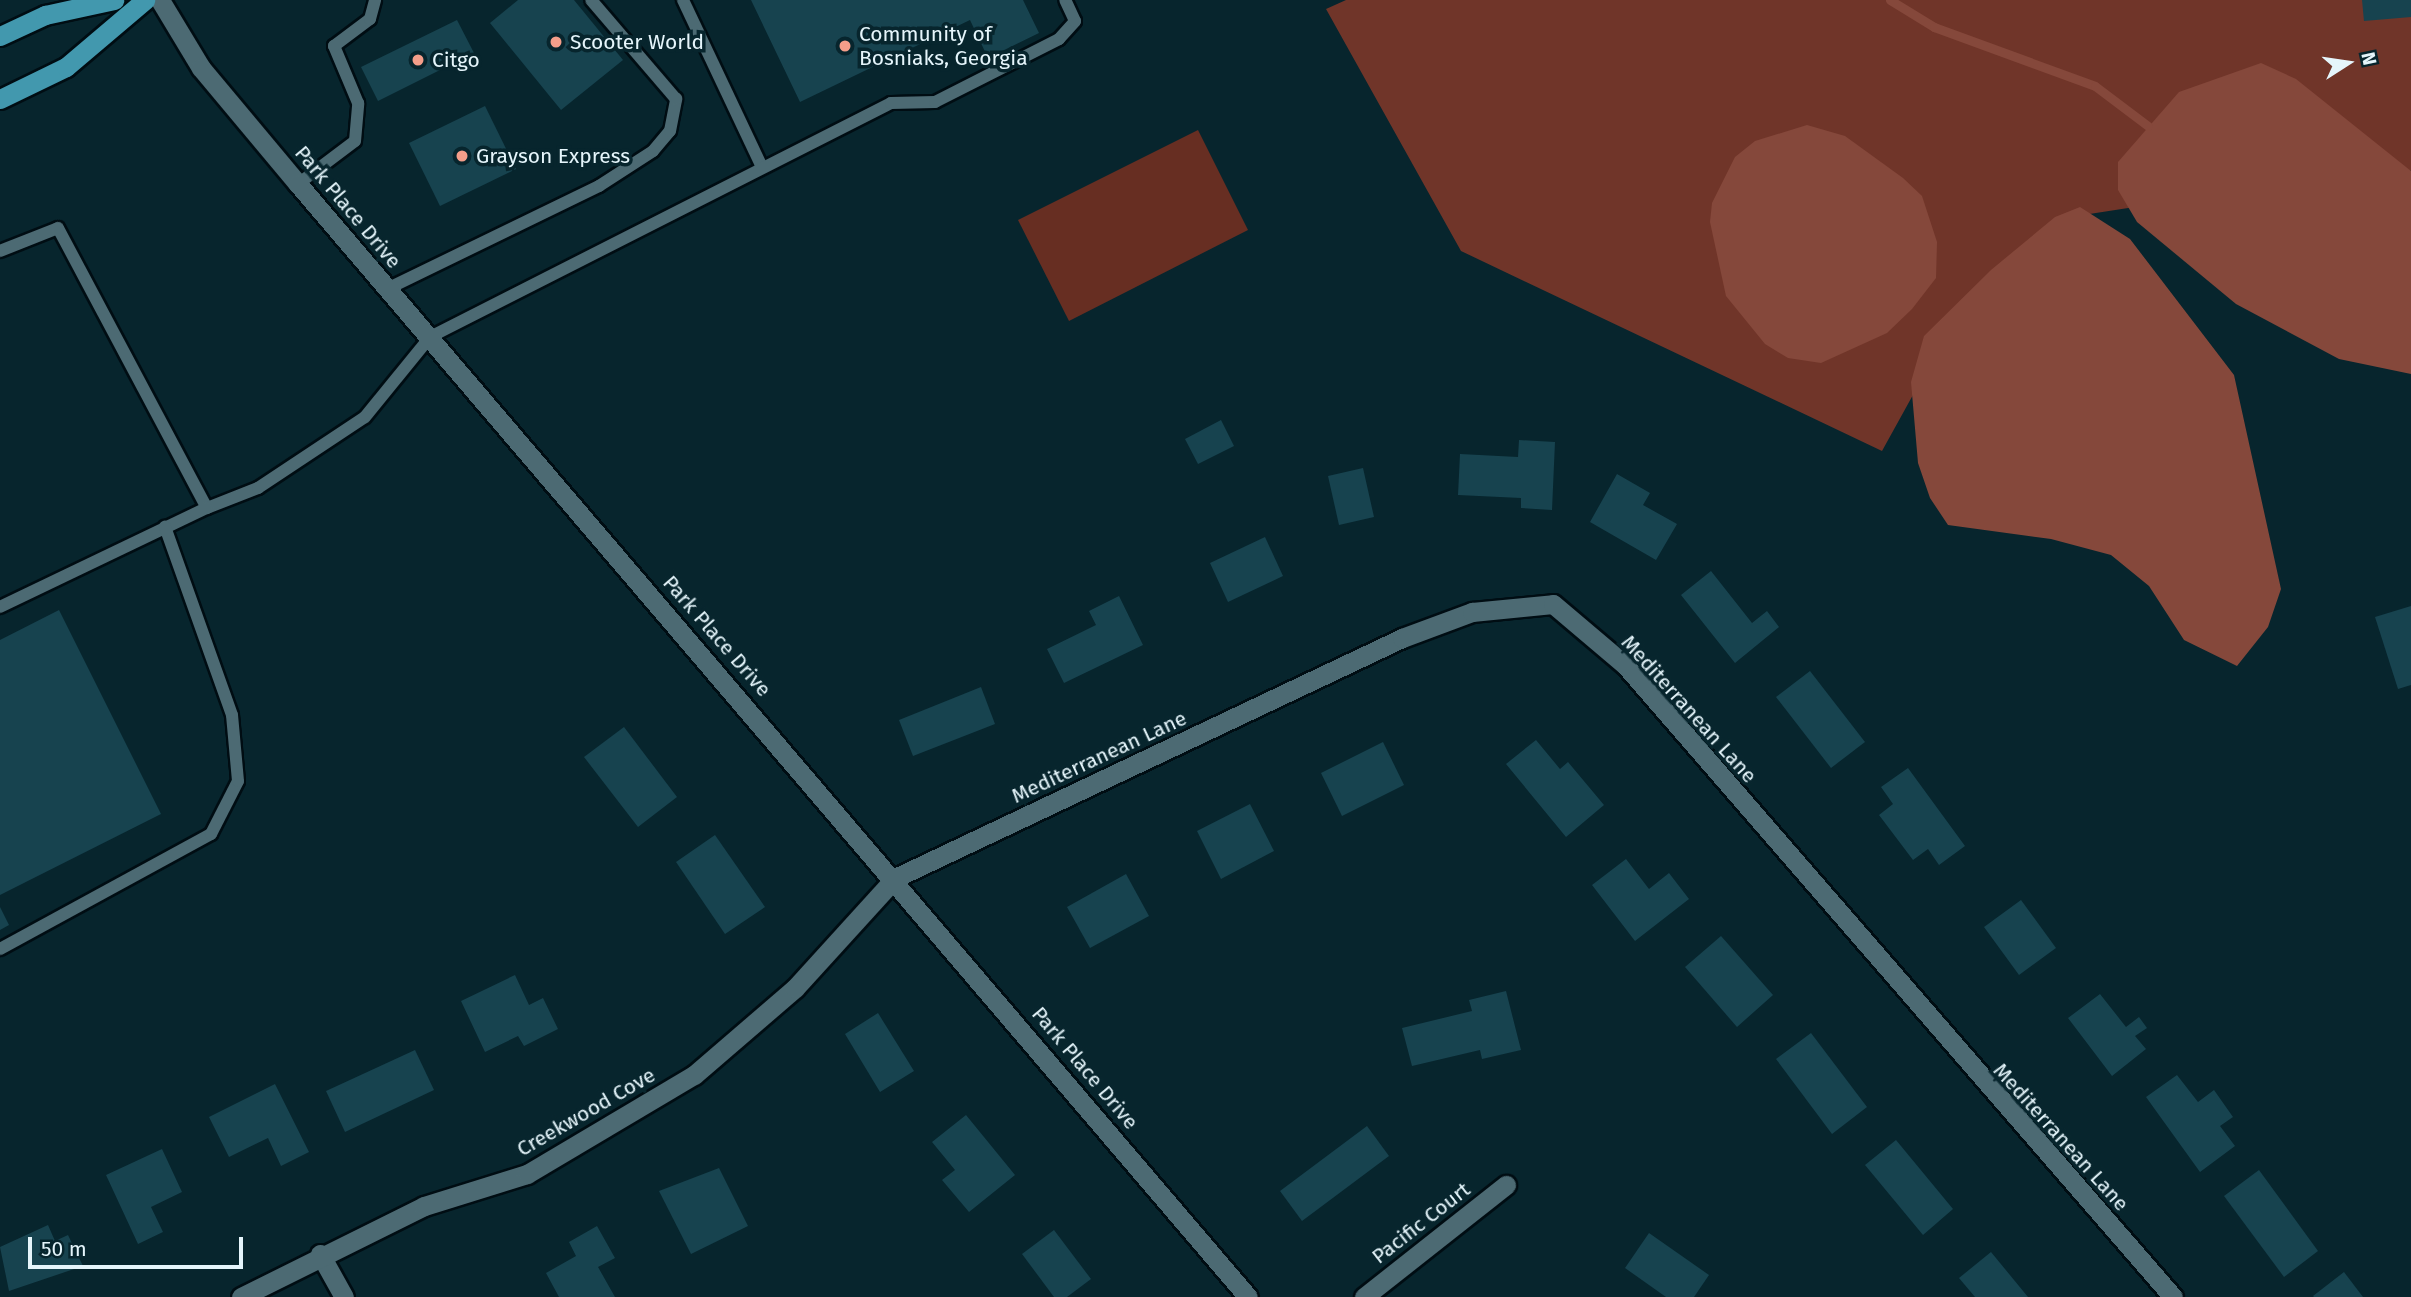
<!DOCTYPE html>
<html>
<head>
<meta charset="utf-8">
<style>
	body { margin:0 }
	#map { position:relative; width:2411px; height:1297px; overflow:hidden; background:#07252d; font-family:"Fira Sans",sans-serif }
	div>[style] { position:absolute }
	.green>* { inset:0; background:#672e22 }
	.forest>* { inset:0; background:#703529 }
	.water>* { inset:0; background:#85483b }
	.stream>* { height:9px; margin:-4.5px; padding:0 4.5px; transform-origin:4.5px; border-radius:4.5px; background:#85483b }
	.building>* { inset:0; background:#17434f }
	.roads { filter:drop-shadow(2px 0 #000d13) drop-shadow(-2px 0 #000d13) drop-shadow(0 2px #000d13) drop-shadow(0 -2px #000d13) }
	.service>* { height:12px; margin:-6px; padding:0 6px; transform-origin:6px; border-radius:6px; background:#4c6a73 }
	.minor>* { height:19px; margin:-9.5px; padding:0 9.5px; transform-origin:9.5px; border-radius:9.5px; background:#4c6a73 }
	.tertiary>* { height:19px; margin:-9.5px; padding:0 9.5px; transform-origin:9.5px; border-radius:9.5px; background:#4c6a73 }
	.primary>* { height:19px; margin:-9.5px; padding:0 9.5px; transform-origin:9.5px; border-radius:9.5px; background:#4298ae }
	.dots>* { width:19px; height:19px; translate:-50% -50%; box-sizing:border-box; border:4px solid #07252d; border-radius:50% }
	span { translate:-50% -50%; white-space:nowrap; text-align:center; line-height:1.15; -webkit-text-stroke:7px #07252d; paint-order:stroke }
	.poi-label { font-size:21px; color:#e5f5fb }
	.left { translate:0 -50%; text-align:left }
	.street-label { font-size:21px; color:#e5f5fb }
	.north { position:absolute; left:2313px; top:28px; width:70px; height:70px; -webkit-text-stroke:5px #07252d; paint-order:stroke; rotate:78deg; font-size:19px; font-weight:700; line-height:28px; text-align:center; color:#e5f5fb }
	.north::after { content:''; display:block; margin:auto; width:24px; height:32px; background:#e5f5fb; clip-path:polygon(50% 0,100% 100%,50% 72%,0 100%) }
	.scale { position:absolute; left:28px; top:1237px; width:215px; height:32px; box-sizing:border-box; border:4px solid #e5f5fb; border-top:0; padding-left:9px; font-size:21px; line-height:24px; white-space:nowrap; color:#e5f5fb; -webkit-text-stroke:5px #07252d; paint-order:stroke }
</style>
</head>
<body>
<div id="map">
	<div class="green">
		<div style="clip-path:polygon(1198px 130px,1248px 230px,1069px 321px,1018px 220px)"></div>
	</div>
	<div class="forest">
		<div style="clip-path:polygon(1346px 0,2411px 0,2411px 171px,2400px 166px,2083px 215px,1966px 299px,1882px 451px,1461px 251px,1326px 9px)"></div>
	</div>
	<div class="water">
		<div style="clip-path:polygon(2261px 63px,2296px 79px,2411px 171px,2411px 374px,2339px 359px,2236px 304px,2137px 222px,2118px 190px,2118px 162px,2179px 92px)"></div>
		<div style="clip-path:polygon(1807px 125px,1845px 136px,1903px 178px,1922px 196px,1937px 242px,1936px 278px,1912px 309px,1887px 333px,1821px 363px,1788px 358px,1765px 344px,1726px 296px,1710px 222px,1712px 203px,1735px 157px,1755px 141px)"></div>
		<div style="clip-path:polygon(2080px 207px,2130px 239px,2234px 375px,2281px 589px,2268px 627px,2237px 666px,2184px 640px,2149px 586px,2111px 555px,2051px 539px,1948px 525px,1930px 498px,1918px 463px,1911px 382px,1924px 336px,1991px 270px,2055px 217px)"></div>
	</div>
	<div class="stream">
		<div style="left:1890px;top:0;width:52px;rotate:31.5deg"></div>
		<div style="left:1934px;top:27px;width:171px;rotate:20.1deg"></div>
		<div style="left:2095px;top:86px;width:66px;rotate:37deg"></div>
	</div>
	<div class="building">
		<div style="clip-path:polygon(518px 0,574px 0,623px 60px,561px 110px,490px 23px)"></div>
		<div style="clip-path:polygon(751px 0,1023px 0,1039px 33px,988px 58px,970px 20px,800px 102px)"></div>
		<div style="clip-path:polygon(2362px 0,2411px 0,2411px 17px,2364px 21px)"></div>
		<div style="clip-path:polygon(457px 20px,474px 53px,378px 101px,361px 67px)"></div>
		<div style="clip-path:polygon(485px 106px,516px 169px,440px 206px,409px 143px)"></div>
		<div style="clip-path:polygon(1221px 420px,1234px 446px,1198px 464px,1185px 439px)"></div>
		<div style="clip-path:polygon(1519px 440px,1555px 442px,1552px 510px,1521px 508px,1521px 498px,1458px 495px,1460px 454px,1518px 457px)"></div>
		<div style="clip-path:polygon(1363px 468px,1374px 517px,1339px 525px,1328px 476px)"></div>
		<div style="clip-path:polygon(1617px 474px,1650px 493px,1643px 505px,1677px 524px,1656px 560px,1590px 522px)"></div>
		<div style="clip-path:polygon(1265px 537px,1283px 576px,1228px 602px,1210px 563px)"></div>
		<div style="clip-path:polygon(1711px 571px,1752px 623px,1767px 611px,1779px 627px,1735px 663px,1681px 595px)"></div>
		<div style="clip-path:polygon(1119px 596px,1143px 645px,1064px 683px,1047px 649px,1096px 625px,1089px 611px)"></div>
		<div style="clip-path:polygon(2411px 606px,2411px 685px,2398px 689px,2375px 617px)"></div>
		<div style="clip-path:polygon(59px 610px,161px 814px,0 895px,0 640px)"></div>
		<div style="clip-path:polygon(1810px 671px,1865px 742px,1831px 768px,1776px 697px)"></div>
		<div style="clip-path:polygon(981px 687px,995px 724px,913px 756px,899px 720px)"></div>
		<div style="clip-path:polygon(624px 727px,677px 797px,638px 827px,584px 757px)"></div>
		<div style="clip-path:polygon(1536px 740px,1560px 769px,1568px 762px,1604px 805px,1566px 837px,1506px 764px)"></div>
		<div style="clip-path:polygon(1383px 742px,1404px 785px,1342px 816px,1321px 773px)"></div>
		<div style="clip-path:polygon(1908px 768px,1965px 846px,1939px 865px,1928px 849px,1913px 860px,1879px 815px,1893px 804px,1881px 787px)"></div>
		<div style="clip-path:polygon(1250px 804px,1274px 851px,1221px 879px,1197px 831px)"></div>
		<div style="clip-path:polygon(715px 835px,765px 907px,725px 934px,676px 862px)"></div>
		<div style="clip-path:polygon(1626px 859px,1649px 889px,1669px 873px,1689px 899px,1635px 941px,1592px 885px)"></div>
		<div style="clip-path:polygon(1126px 874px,1149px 916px,1090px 948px,1067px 907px)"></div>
		<div style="clip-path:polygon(2021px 900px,2056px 948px,2019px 975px,1984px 927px)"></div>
		<div style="clip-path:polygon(0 907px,9px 925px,0 930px)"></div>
		<div style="clip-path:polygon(1721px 936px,1773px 995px,1737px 1027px,1685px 967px)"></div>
		<div style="clip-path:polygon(515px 975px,529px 1005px,543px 998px,558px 1029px,524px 1046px,518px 1036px,485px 1052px,461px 1001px)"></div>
		<div style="clip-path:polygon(1506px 991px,1521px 1050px,1482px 1059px,1480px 1050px,1412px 1066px,1402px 1028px,1472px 1011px,1469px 1000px)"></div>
		<div style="clip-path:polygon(2100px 994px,2126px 1027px,2139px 1017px,2147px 1028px,2135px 1036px,2146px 1049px,2112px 1076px,2068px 1018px)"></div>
		<div style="clip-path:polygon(878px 1013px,914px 1071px,880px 1092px,845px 1034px)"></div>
		<div style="clip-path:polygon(1811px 1033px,1867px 1107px,1832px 1134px,1776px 1059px)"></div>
		<div style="clip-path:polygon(415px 1050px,434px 1090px,345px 1132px,326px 1091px)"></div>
		<div style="clip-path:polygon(2177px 1075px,2198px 1102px,2214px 1090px,2233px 1117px,2220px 1126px,2235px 1146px,2200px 1172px,2146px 1097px)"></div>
		<div style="clip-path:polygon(275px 1084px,309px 1152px,281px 1166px,268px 1138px,229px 1157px,209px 1117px)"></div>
		<div style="clip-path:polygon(966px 1115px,1015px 1175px,969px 1212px,942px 1180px,955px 1170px,932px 1142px)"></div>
		<div style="clip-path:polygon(1367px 1126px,1389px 1156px,1302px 1221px,1280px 1191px)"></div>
		<div style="clip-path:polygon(1896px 1140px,1953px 1209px,1923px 1235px,1865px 1165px)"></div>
		<div style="clip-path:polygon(162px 1149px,182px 1192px,151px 1207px,163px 1232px,138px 1244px,106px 1175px)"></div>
		<div style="clip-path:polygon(719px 1168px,748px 1226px,691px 1254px,659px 1191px)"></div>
		<div style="clip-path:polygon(2259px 1170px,2318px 1251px,2284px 1277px,2224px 1196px)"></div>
		<div style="clip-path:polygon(48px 1225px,55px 1241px,68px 1235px,83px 1266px,9px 1291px,0 1247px)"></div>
		<div style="clip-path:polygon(597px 1226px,615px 1258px,598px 1267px,615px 1297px,559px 1297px,546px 1273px,576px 1256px,569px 1242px)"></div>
		<div style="clip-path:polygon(1054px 1230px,1091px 1279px,1067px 1297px,1054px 1297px,1022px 1254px)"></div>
		<div style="clip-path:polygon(1649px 1233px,1709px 1275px,1694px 1297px,1666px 1297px,1625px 1268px)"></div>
		<div style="clip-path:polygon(1991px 1252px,2028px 1297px,1975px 1297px,1959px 1278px)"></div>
		<div style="clip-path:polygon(2344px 1272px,2363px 1297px,2314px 1297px,2313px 1296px)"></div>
	</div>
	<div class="roads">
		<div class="service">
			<div style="left:683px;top:0;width:183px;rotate:64.7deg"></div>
			<div style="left:298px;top:184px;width:71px;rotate:-37deg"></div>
			<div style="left:355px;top:141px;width:38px;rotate:-85deg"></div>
			<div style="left:358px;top:103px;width:62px;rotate:-112.8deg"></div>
			<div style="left:334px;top:46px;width:45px;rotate:-36.9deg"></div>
			<div style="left:370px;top:19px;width:20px;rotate:-75deg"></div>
			<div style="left:0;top:251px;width:62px;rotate:-21.6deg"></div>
			<div style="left:58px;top:228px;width:317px;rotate:62deg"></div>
			<div style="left:207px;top:508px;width:55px;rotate:-21.4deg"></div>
			<div style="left:258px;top:488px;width:128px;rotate:-33.6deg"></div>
			<div style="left:365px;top:417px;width:103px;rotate:-50.9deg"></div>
			<div style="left:430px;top:337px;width:517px;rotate:-26.91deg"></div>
			<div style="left:891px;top:103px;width:44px;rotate:-1.3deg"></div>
			<div style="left:935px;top:102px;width:139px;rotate:-26.9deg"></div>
			<div style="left:1059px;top:39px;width:24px;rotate:-48deg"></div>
			<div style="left:1075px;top:21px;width:23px;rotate:-115deg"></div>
			<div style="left:387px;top:289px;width:236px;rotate:-25.9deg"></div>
			<div style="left:599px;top:186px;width:64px;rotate:-32.9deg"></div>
			<div style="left:653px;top:151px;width:26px;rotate:-50deg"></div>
			<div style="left:670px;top:131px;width:33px;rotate:-79deg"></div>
			<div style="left:676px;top:99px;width:130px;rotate:-130.6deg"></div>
			<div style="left:0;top:607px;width:229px;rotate:-25.6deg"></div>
			<div style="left:0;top:949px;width:240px;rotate:-28.6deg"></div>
			<div style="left:211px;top:834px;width:59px;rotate:-63deg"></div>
			<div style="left:238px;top:781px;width:66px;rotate:-95.2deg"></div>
			<div style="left:232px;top:715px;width:200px;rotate:-109.6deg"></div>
		</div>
		<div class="minor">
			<div style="left:320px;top:1254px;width:49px;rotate:60.8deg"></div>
			<div style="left:241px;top:1297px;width:204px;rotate:-26.4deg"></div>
			<div style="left:424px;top:1206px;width:108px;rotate:-17.3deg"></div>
			<div style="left:527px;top:1174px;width:194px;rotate:-30.7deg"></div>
			<div style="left:694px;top:1075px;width:133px;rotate:-40.7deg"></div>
			<div style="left:795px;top:988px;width:149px;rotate:-47.7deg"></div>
			<div style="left:895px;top:878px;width:561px;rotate:-25.33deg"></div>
			<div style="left:1402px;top:638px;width:75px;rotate:-20.4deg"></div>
			<div style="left:1472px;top:612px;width:81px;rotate:-5.6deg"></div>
			<div style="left:1553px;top:604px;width:96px;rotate:40.3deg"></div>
			<div style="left:1626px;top:666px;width:835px;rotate:49.08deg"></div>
			<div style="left:1364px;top:1297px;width:181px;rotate:-38.3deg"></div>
		</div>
		<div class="tertiary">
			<div style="left:160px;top:0;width:79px;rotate:58.9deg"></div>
			<div style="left:201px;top:68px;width:151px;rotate:50.1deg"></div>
			<div style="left:298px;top:184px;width:1463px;rotate:49.52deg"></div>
		</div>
		<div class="primary">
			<div style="left:0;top:36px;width:50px;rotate:-25deg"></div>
			<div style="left:45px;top:15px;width:71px;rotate:-12.3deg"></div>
			<div style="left:0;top:99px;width:73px;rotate:-25.9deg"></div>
			<div style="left:66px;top:67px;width:104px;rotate:-40.3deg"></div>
		</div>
	</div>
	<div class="dots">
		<div style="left:556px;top:42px;background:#f49e8a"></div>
		<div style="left:845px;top:46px;background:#f49e8a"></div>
		<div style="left:418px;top:60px;background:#f49e8a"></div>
		<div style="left:462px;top:156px;background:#f49e8a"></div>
	</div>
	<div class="poi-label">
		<span class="left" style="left:859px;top:46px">Community of<br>Bosniaks, Georgia</span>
		<span class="left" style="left:570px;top:42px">Scooter World</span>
		<span class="left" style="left:432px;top:60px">Citgo</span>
		<span class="left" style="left:476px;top:156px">Grayson Express</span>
	</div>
	<div class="street-label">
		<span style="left:348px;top:207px;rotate:50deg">Park Place Drive</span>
		<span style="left:717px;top:636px;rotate:49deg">Park Place Drive</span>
		<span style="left:1689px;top:709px;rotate:48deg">Mediterranean Lane</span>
		<span style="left:1099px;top:757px;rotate:-25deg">Mediterranean Lane</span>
		<span style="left:1085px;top:1068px;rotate:50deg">Park Place Drive</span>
		<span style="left:586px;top:1112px;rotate:-30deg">Creekwood Cove</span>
		<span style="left:2061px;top:1137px;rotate:48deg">Mediterranean Lane</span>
		<span style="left:1421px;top:1223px;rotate:-38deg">Pacific Court</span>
	</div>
	<div class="north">N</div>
	<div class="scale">50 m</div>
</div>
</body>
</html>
